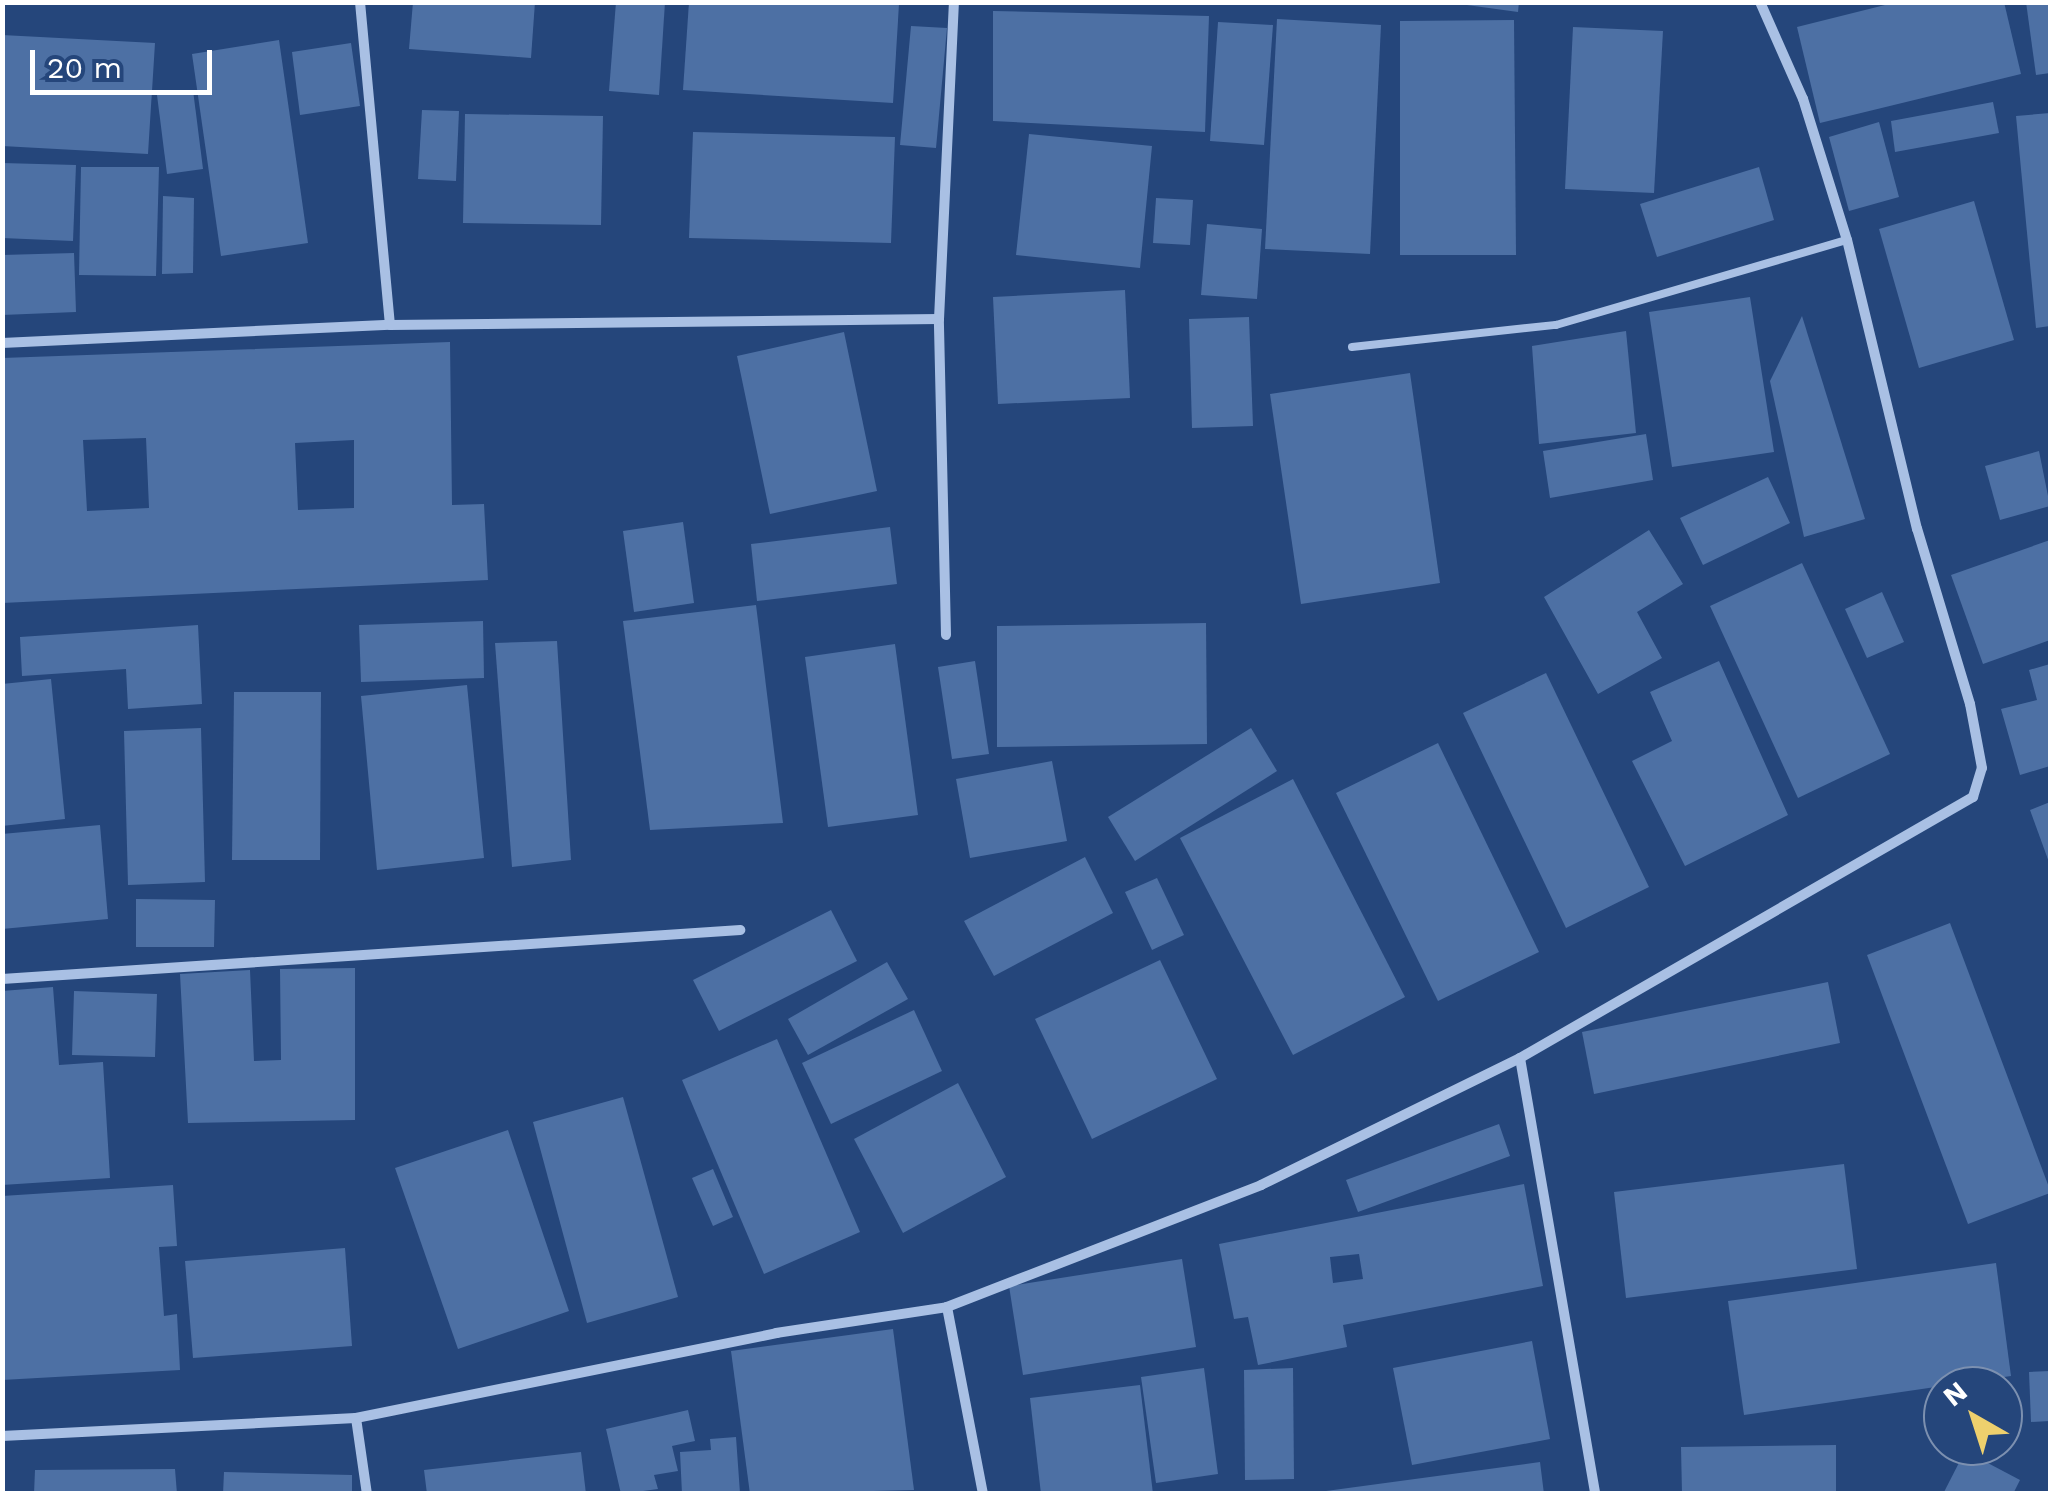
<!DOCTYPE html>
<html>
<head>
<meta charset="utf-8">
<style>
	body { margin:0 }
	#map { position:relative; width:2053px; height:1496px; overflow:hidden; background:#25467b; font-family:"Work Sans",sans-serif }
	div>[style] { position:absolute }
	.building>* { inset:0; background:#4d70a4 }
	.lane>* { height:8px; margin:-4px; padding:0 4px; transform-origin:4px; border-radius:4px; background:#a9c0e4 }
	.street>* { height:10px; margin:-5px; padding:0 5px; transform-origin:5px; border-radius:5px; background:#a9c0e4 }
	span { translate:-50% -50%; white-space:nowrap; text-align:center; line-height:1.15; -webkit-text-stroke:8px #25467b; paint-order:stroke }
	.frame { position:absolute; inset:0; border:5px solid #fff; pointer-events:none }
	.north { position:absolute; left:1923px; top:1366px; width:100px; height:100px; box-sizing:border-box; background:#25467b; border:2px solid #7c90b0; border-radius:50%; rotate:321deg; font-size:28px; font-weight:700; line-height:40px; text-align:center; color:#fff }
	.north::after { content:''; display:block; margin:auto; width:35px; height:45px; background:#eed06d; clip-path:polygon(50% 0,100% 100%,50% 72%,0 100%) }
	.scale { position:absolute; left:30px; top:50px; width:182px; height:45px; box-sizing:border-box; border:5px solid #fff; border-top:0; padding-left:12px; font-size:30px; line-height:35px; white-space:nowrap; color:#fff; -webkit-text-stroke:8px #25467b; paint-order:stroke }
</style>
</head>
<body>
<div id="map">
	<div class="building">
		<div style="clip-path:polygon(413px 2px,535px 2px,531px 58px,409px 49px)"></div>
		<div style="clip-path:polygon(616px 2px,665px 2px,659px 95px,609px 91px)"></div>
		<div style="clip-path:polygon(689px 2px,899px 4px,893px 103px,683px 90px)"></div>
		<div style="clip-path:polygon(1445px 2px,1519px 2px,1518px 12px)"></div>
		<div style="clip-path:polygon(1897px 2px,2004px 2px,2021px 74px,1820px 123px,1797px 27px)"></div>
		<div style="clip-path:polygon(2026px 2px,2050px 2px,2050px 73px,2036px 75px)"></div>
		<div style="clip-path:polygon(993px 11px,1209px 16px,1205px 132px,993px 121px)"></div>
		<div style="clip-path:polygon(1277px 19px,1381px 25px,1370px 254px,1265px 249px)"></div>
		<div style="clip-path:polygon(1514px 20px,1516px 255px,1400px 255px,1400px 21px)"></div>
		<div style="clip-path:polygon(1218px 22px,1273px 25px,1264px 145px,1210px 141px)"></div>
		<div style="clip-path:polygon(911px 26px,947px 28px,936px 148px,900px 145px)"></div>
		<div style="clip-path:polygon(1573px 27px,1663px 31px,1654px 193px,1565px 189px)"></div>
		<div style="clip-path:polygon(2px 35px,155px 43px,148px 154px,2px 146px)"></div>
		<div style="clip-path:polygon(279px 40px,308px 243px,221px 256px,192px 54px)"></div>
		<div style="clip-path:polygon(351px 43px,360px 106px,300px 115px,292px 52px)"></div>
		<div style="clip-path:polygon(193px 90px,203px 169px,167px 174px,157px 95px)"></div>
		<div style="clip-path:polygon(1993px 102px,1999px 133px,1895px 152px,1891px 121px)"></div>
		<div style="clip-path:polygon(422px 110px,459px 111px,456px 181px,418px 179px)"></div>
		<div style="clip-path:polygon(2050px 113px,2050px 326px,2036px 328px,2016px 116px)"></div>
		<div style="clip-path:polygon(465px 114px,603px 116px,601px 225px,463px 223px)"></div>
		<div style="clip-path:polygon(1879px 122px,1899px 197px,1849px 211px,1829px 137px)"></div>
		<div style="clip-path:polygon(693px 132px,895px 137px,891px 243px,689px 238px)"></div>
		<div style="clip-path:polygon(1029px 134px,1152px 146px,1140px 268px,1016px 255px)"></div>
		<div style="clip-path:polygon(2px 163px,76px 165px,73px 241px,2px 238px)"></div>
		<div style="clip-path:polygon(81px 167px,159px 167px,156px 276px,79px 275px)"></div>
		<div style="clip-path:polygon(1759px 167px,1774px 220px,1657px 257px,1640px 204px)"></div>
		<div style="clip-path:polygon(163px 196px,194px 198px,193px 273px,162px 274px)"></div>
		<div style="clip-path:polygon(1156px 198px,1193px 200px,1190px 245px,1153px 243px)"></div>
		<div style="clip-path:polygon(1974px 201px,2014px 340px,1919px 368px,1879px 229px)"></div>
		<div style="clip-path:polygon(1207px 224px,1262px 229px,1257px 299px,1201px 295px)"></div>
		<div style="clip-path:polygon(74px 253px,76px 312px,2px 315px,2px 255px)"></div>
		<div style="clip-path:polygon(1125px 290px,1130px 398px,998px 404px,993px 297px)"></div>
		<div style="clip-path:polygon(1750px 297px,1774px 452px,1672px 467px,1649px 312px)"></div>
		<div style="clip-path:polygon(1802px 316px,1865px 519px,1804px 537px,1770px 381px)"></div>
		<div style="clip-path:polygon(1249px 317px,1253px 426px,1192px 428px,1189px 319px)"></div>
		<div style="clip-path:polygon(1626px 331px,1636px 433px,1539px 444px,1532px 346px)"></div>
		<div style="clip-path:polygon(844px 332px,877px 491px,770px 514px,737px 356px)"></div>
		<div style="clip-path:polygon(evenodd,450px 342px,452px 505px,484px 504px,488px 580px,2px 603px,2px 358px,450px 342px,146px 438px,149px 508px,87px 511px,83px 440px,146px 438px,450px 342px,354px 440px,354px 508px,298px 510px,295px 443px,354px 440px)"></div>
		<div style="clip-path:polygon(1410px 373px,1440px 583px,1301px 604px,1270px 394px)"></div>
		<div style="clip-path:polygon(1646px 434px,1653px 480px,1550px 498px,1543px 451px)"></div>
		<div style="clip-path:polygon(2039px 451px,2050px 506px,2000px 520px,1985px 466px)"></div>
		<div style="clip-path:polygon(1768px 477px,1790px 523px,1703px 565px,1680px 518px)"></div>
		<div style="clip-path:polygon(683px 522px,694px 603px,634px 612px,623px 531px)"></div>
		<div style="clip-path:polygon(890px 527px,897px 584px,757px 601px,751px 544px)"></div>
		<div style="clip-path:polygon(1649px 530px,1683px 584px,1637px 612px,1662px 658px,1598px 694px,1544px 597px)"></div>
		<div style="clip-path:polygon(2050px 540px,2050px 640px,1983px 664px,1951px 575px)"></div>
		<div style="clip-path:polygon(1802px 563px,1890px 754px,1798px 798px,1710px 606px)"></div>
		<div style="clip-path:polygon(1882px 592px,1904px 642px,1867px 658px,1845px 609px)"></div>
		<div style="clip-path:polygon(756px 605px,783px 823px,650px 830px,623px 621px)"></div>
		<div style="clip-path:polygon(483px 621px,484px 678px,361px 682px,359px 625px)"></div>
		<div style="clip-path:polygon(1206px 623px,1207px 744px,997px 747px,997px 626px)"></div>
		<div style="clip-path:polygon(198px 625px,202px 704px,128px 709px,126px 669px,22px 676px,20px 637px)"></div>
		<div style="clip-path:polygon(557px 641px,571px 860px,512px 867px,495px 643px)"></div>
		<div style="clip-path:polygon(895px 644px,918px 815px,828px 827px,805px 657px)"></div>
		<div style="clip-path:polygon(975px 661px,989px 754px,952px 759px,938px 667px)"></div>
		<div style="clip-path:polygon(1719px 661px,1788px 815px,1685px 866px,1632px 761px,1672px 741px,1650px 692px)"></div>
		<div style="clip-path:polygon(2050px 664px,2050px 766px,2020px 775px,2001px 709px,2037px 700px,2029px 670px)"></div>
		<div style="clip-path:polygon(1546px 673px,1649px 887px,1566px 928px,1463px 713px)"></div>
		<div style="clip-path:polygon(51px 679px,65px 819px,2px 826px,2px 684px)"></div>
		<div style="clip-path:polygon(467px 685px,484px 858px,377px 870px,361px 696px)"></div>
		<div style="clip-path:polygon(234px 692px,321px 692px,320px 860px,232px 860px)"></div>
		<div style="clip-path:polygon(201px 728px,205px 882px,128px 885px,124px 731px)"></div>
		<div style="clip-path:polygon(1251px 728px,1277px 771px,1135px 861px,1108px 817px)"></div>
		<div style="clip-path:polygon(1438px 743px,1539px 952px,1438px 1001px,1336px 793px)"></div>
		<div style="clip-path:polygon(1052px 761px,1067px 841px,970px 858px,956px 779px)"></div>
		<div style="clip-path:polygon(1293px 779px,1405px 997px,1293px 1055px,1180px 838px)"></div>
		<div style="clip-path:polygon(2050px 802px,2050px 865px,2030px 810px)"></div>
		<div style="clip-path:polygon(100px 825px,108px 919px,2px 929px,2px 834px)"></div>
		<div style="clip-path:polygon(1085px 857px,1113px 913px,994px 976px,964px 921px)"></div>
		<div style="clip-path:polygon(1157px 878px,1184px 935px,1152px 950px,1125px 892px)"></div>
		<div style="clip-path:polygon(136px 899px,215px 900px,214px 947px,136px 947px)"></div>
		<div style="clip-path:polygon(831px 910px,857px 961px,719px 1031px,693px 980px)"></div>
		<div style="clip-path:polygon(1950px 923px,2050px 1190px,2050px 1193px,1968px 1224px,1867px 955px)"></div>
		<div style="clip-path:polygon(1160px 960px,1217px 1079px,1092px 1139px,1035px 1019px)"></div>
		<div style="clip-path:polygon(887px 962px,908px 999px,808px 1055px,788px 1019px)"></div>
		<div style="clip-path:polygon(355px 968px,355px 1120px,188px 1123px,180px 974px,250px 970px,254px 1061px,281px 1060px,280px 969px)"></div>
		<div style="clip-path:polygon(1828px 982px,1840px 1043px,1594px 1094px,1582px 1032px)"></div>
		<div style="clip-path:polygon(53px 987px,59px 1065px,103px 1062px,110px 1178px,2px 1185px,2px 991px)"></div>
		<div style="clip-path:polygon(74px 991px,157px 994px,155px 1057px,72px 1055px)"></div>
		<div style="clip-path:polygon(914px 1010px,942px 1071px,831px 1124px,802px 1063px)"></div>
		<div style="clip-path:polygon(777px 1039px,860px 1232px,764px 1274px,682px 1080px)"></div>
		<div style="clip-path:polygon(958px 1083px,1006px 1177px,903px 1233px,854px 1139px)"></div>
		<div style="clip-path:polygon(623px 1097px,678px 1297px,587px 1323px,533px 1122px)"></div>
		<div style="clip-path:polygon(1499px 1124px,1510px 1156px,1358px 1212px,1346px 1180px)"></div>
		<div style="clip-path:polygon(508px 1130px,569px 1311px,458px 1349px,395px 1168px)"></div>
		<div style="clip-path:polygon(1844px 1164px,1857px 1269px,1626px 1298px,1614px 1192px)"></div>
		<div style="clip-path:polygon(713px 1169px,733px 1217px,713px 1226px,692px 1178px)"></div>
		<div style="clip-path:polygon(evenodd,1524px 1184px,1543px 1286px,1343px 1325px,1347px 1347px,1258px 1365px,1248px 1317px,1234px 1319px,1219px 1244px,1524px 1184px,1359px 1254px,1363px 1279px,1333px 1283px,1330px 1257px,1359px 1254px)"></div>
		<div style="clip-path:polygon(173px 1185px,177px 1246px,159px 1247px,164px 1316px,177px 1314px,180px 1370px,2px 1380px,2px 1196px)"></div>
		<div style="clip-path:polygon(345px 1248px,352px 1346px,193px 1358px,185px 1261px)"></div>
		<div style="clip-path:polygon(1182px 1259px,1196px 1347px,1023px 1375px,1009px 1286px)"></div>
		<div style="clip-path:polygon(1996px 1263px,2011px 1376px,1744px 1415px,1728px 1301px)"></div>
		<div style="clip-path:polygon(893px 1329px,914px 1490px,750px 1494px,731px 1351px)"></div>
		<div style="clip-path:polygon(1532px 1341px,1550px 1439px,1412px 1465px,1393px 1368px)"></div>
		<div style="clip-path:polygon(1204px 1368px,1218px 1474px,1156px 1483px,1141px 1377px)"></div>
		<div style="clip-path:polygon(1293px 1368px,1294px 1479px,1245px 1480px,1244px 1370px)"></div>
		<div style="clip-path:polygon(2050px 1371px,2050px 1421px,2031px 1422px,2029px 1372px)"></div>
		<div style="clip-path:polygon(1140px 1385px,1153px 1494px,1041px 1494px,1030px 1398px)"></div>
		<div style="clip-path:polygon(688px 1410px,695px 1441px,672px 1446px,678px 1471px,654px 1475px,658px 1489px,621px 1494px,606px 1429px)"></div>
		<div style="clip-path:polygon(736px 1437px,740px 1493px,682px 1494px,680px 1452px,711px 1450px,710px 1439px)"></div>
		<div style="clip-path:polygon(1836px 1445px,1836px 1494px,1682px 1494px,1681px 1447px)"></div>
		<div style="clip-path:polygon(1965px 1451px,2020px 1480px,2013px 1494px,1943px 1494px)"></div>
		<div style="clip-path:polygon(581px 1452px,586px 1494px,427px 1494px,424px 1470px)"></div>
		<div style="clip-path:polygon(1540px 1462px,1544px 1494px,1326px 1494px,1326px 1491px)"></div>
		<div style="clip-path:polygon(175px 1469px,177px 1494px,34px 1494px,35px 1470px)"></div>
		<div style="clip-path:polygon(224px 1472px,352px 1475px,352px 1494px,223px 1494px)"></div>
	</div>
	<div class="lane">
		<div style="left:1352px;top:347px;width:205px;rotate:-6.2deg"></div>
		<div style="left:1556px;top:325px;width:303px;rotate:-16.3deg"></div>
	</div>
	<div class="street">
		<div style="left:360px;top:2px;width:324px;rotate:84.7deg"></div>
		<div style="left:2px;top:343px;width:388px;rotate:-2.7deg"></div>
		<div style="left:390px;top:325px;width:549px;rotate:-0.63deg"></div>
		<div style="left:946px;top:635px;width:316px;rotate:-91.3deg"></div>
		<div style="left:939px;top:319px;width:317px;rotate:-87.3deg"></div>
		<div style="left:2px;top:979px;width:740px;rotate:-3.8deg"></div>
		<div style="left:1520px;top:1058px;width:442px;rotate:80.2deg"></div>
		<div style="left:947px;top:1307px;width:190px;rotate:79.1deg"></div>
		<div style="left:356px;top:1418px;width:77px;rotate:81.8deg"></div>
		<div style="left:2px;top:1436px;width:354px;rotate:-2.9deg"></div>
		<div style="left:356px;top:1418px;width:429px;rotate:-11.4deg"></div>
		<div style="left:776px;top:1333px;width:173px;rotate:-8.6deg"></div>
		<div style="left:947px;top:1307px;width:337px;rotate:-21.2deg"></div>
		<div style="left:1261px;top:1185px;width:288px;rotate:-26.1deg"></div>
		<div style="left:1520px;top:1058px;width:523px;rotate:-29.95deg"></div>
		<div style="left:1973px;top:797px;width:30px;rotate:-73deg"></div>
		<div style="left:1982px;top:768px;width:65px;rotate:-100.6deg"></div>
		<div style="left:1970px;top:704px;width:183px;rotate:-106.8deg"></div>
		<div style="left:1917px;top:529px;width:297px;rotate:-103.6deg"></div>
		<div style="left:1847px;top:240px;width:148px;rotate:-107.3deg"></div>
		<div style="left:1803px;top:99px;width:106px;rotate:-113.9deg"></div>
	</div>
	<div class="frame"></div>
	<div class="north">N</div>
	<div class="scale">20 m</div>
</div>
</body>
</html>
